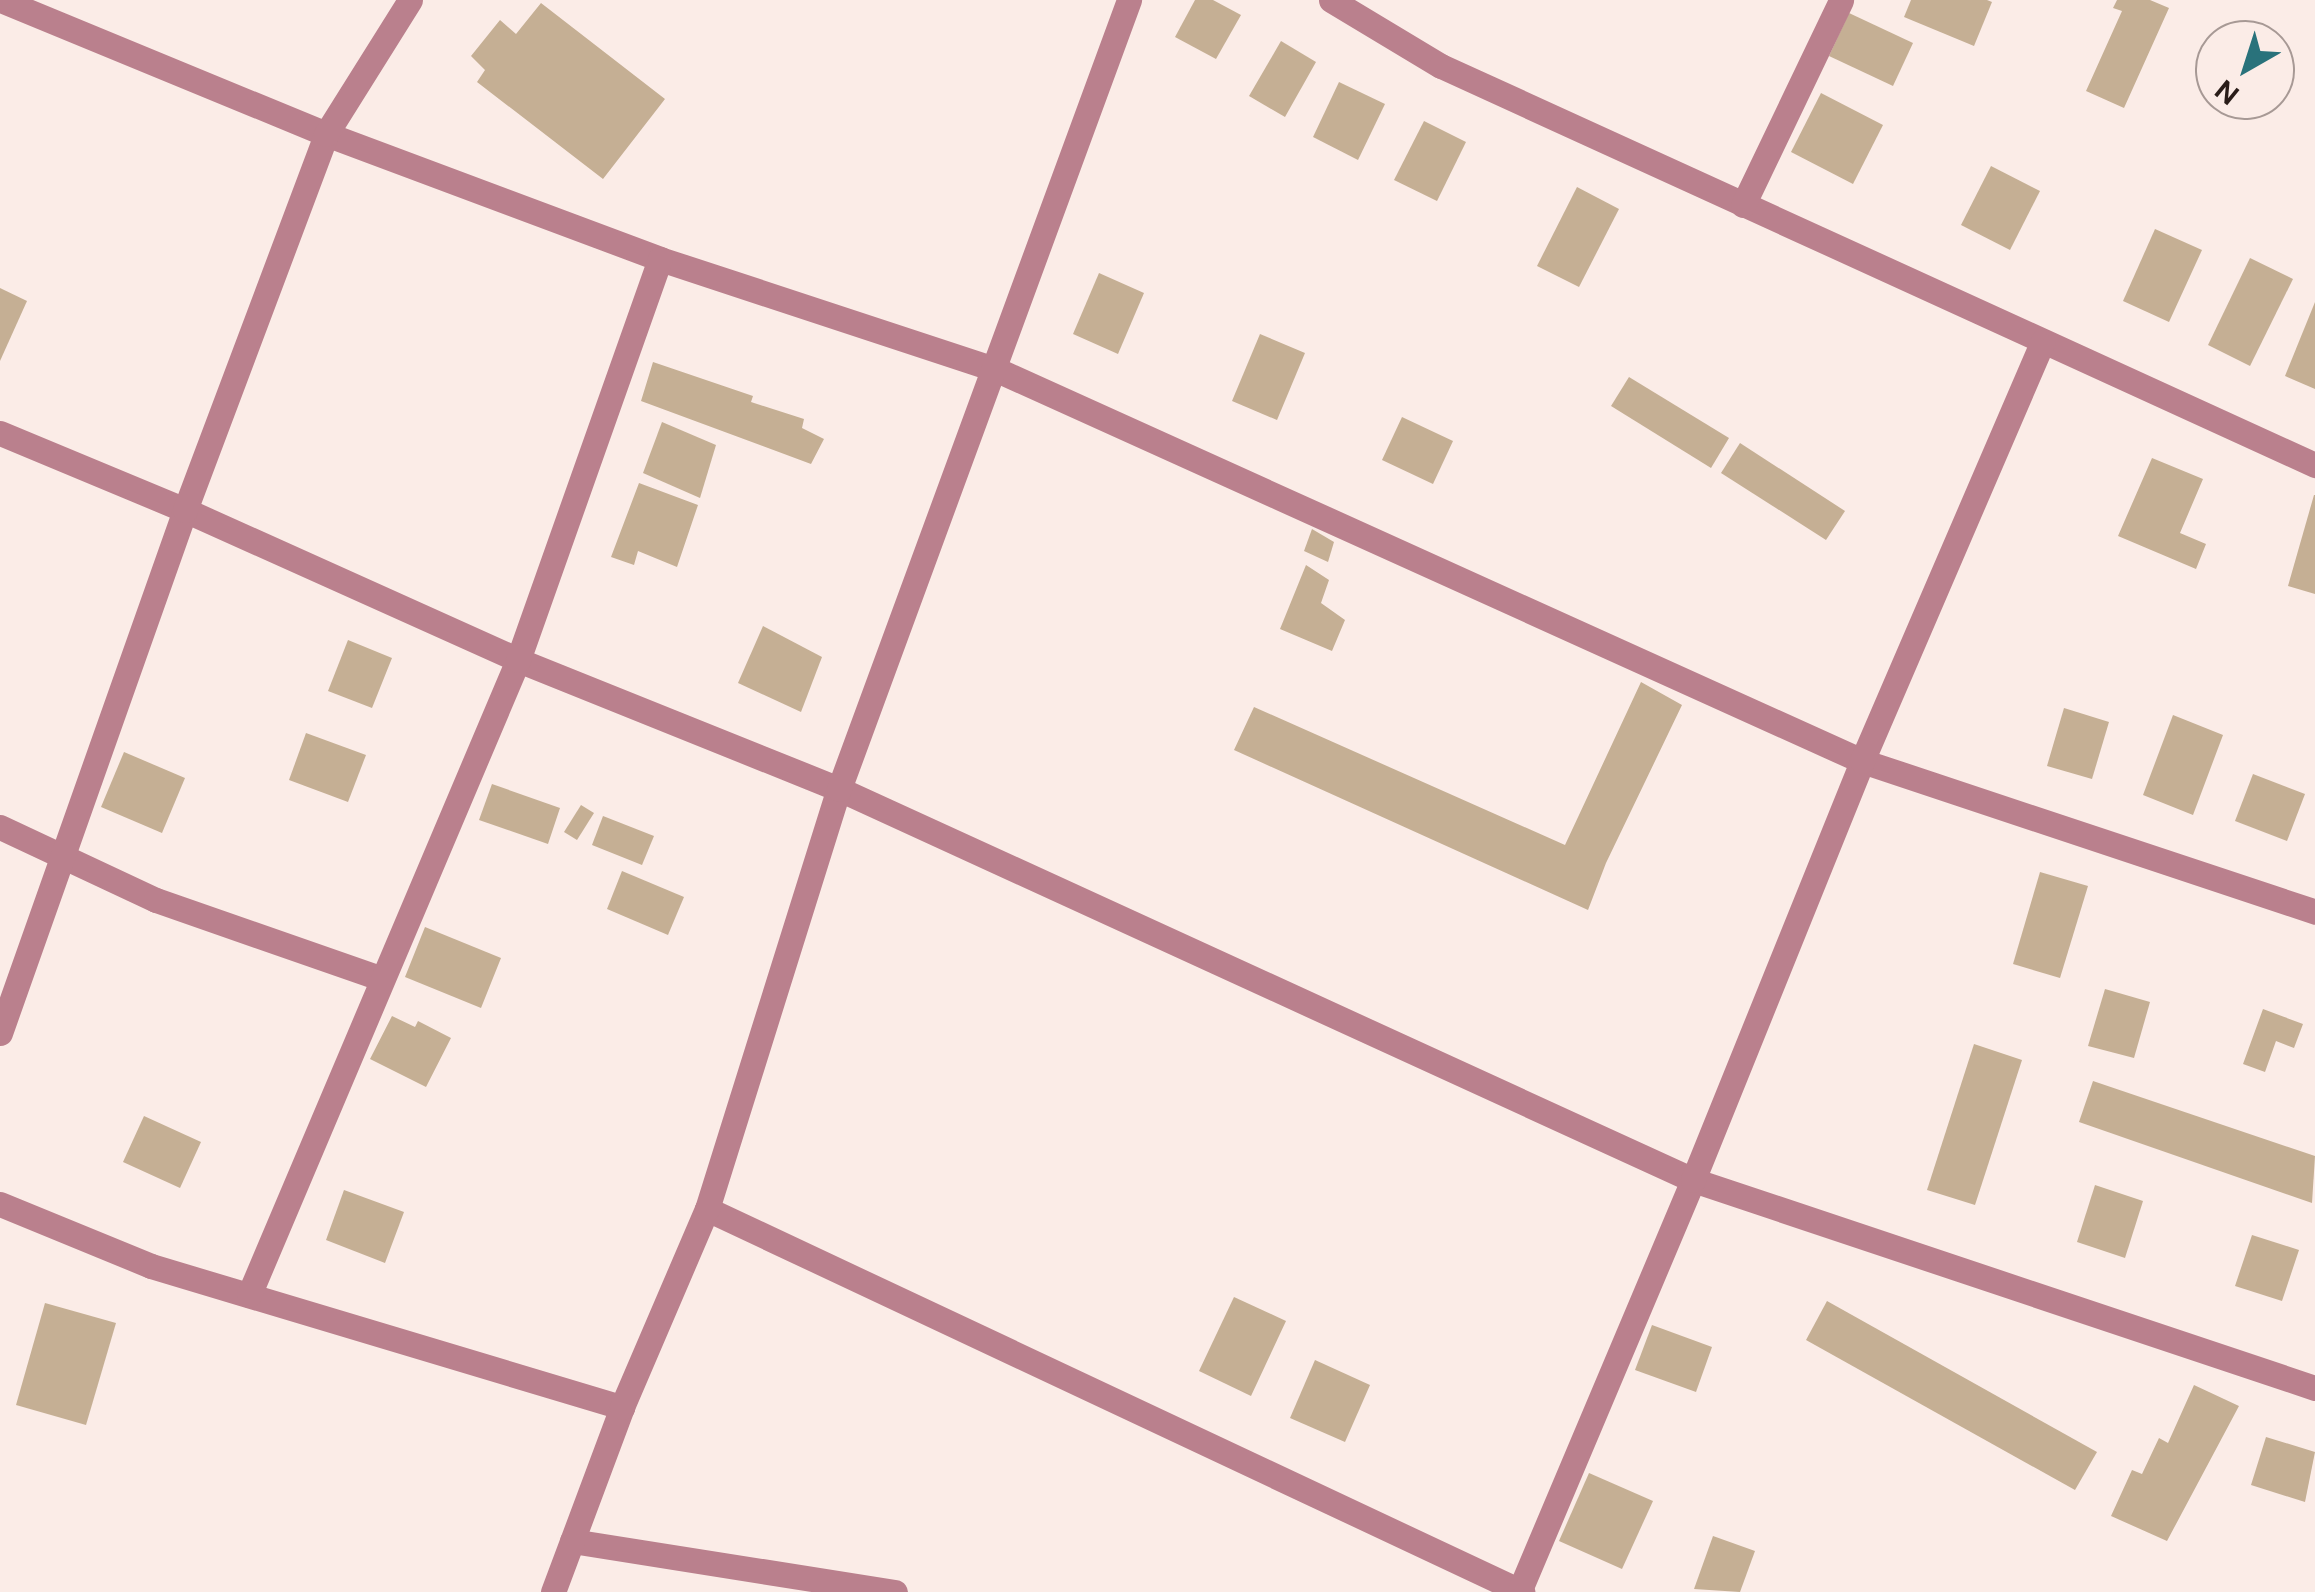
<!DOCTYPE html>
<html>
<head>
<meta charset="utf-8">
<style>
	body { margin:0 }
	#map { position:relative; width:2315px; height:1592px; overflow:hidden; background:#fbece7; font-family:"DM Sans",sans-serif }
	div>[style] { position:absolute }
	.building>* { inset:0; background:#c5af94 }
	.minor>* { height:25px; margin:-12.5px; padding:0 12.5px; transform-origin:12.5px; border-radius:12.5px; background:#ba808d }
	span { translate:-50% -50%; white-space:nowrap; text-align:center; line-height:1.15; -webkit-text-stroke:10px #fbece7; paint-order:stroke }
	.north { position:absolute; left:2195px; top:20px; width:100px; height:100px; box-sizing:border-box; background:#fbece7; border:2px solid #a79995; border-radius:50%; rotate:219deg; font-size:28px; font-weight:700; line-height:40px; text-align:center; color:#2a1d19 }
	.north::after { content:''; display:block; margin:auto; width:35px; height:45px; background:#29727b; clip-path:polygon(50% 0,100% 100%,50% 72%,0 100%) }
</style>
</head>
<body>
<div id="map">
	<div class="building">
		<div style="clip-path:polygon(1195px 0,1213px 0,1241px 15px,1216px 59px,1175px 37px)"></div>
		<div style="clip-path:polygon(1911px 0,1987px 0,1992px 2px,1974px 46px,1904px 17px)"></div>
		<div style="clip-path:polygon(2117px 0,2150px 0,2169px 8px,2124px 108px,2086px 91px,2122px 11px,2113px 8px)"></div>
		<div style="clip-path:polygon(541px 3px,665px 99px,603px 179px,477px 82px,485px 70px,471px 56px,500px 20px,516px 34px)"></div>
		<div style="clip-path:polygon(1849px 13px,1913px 43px,1893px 86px,1829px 56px)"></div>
		<div style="clip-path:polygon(1281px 41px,1316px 62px,1285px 117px,1249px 96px)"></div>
		<div style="clip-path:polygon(1339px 82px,1385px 104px,1358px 160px,1313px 137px)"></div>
		<div style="clip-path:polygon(1821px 93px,1883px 125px,1853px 184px,1791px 152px)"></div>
		<div style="clip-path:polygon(1424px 121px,1466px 142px,1437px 201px,1394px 180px)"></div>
		<div style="clip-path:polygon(1991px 166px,2040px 191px,2010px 250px,1961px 225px)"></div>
		<div style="clip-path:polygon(1577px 187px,1619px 209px,1579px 287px,1537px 266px)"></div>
		<div style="clip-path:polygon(2155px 229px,2202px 250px,2169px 322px,2123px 301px)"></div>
		<div style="clip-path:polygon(2250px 258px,2293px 279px,2250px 366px,2208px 345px)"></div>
		<div style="clip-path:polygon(1099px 273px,1144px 293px,1118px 354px,1073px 334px)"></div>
		<div style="clip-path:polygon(0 288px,27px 301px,0 361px)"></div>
		<div style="clip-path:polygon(2315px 302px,2315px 389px,2285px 376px)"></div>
		<div style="clip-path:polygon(1260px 334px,1305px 353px,1277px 420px,1232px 401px)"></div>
		<div style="clip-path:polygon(653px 362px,753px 396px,751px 402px,804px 419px,802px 428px,824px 439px,811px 464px,641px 401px)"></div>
		<div style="clip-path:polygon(1629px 377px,1729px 438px,1711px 468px,1611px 406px)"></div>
		<div style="clip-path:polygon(1402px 417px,1453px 441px,1433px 484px,1382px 460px)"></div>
		<div style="clip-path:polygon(662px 422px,716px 445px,700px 498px,643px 473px)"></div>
		<div style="clip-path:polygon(1740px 443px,1845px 511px,1826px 540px,1721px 473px)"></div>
		<div style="clip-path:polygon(2152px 458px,2203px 479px,2180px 533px,2206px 544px,2196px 569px,2118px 536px)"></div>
		<div style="clip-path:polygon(639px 483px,698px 505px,677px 567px,638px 551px,634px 565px,611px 557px)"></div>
		<div style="clip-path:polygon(2314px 495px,2315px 495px,2315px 594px,2288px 586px)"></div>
		<div style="clip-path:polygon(1312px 529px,1334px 542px,1328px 562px,1304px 551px)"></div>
		<div style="clip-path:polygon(1306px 565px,1329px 580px,1321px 603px,1345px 620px,1332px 651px,1280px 629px)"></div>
		<div style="clip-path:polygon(763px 626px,822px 657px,801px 712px,738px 683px)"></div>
		<div style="clip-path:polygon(348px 640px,392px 658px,372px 708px,328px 691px)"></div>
		<div style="clip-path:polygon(1641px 682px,1682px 705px,1606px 863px,1588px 910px,1234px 750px,1254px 707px,1565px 845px)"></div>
		<div style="clip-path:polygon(2064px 708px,2109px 722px,2092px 779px,2047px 766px)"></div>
		<div style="clip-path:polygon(2173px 715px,2223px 735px,2193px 815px,2143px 795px)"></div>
		<div style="clip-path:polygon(306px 733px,366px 755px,348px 802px,289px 780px)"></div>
		<div style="clip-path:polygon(124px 752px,185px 778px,162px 833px,101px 807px)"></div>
		<div style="clip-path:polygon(2253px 774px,2305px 794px,2287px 841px,2235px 821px)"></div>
		<div style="clip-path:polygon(492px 784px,560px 808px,548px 844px,479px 820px)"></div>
		<div style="clip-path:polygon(581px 805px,594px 813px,577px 840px,564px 832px)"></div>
		<div style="clip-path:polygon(603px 816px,654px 836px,642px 865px,592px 845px)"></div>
		<div style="clip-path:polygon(622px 871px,684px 897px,668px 935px,607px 909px)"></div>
		<div style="clip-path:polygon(2040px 872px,2088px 886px,2060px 978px,2013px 964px)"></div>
		<div style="clip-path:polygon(425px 927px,501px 958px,481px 1008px,405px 977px)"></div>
		<div style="clip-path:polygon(2105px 989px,2150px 1002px,2134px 1058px,2088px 1046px)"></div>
		<div style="clip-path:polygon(2263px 1009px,2303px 1024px,2294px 1048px,2276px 1041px,2265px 1072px,2243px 1064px)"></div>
		<div style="clip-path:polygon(392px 1016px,415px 1027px,418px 1021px,451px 1038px,426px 1087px,370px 1059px)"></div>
		<div style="clip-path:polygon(1974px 1044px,2022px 1060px,1975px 1205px,1927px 1190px)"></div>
		<div style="clip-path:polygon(2093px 1081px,2315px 1156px,2312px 1203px,2079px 1122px)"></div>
		<div style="clip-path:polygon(144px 1116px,201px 1142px,180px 1188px,123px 1162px)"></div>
		<div style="clip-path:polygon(2095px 1185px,2143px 1201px,2125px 1258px,2077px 1242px)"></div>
		<div style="clip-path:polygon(344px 1190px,404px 1212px,385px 1263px,326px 1240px)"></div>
		<div style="clip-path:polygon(2252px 1235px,2299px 1250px,2282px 1301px,2235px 1286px)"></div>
		<div style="clip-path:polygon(1234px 1297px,1286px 1321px,1251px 1396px,1199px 1371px)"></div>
		<div style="clip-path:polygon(1827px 1301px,2097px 1452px,2075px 1490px,1806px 1340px)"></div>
		<div style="clip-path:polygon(45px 1303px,116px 1323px,86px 1425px,16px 1405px)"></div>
		<div style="clip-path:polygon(1652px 1325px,1712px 1347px,1696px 1392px,1635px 1370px)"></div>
		<div style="clip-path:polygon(1315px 1360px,1370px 1385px,1345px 1442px,1290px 1418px)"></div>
		<div style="clip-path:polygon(2194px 1385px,2239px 1406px,2167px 1541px,2111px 1516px,2132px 1470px,2142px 1474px,2159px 1438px,2168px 1443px)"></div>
		<div style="clip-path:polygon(2266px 1437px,2315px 1452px,2305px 1502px,2251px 1485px)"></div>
		<div style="clip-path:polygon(1589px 1473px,1653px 1501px,1622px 1569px,1559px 1541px)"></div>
		<div style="clip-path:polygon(1713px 1536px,1755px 1551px,1740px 1592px,1694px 1589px)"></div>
	</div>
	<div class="minor">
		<div style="left:1px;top:0;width:352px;rotate:22.4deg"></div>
		<div style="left:326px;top:134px;width:357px;rotate:20.5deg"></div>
		<div style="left:660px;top:259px;width:353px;rotate:18.2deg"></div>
		<div style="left:995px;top:369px;width:952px;rotate:24.33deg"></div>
		<div style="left:1862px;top:761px;width:478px;rotate:18.4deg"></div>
		<div style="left:1331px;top:0;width:128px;rotate:31deg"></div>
		<div style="left:1441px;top:66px;width:961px;rotate:24.54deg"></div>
		<div style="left:1743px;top:205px;width:227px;rotate:-64.4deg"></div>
		<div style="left:0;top:433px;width:200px;rotate:22.6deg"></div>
		<div style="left:185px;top:510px;width:365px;rotate:24.2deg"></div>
		<div style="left:518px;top:660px;width:346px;rotate:21.9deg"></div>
		<div style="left:839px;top:789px;width:939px;rotate:24.6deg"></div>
		<div style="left:1693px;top:1180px;width:656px;rotate:18.49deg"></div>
		<div style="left:0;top:827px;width:172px;rotate:25.1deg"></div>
		<div style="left:156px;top:900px;width:237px;rotate:19.2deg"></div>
		<div style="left:0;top:1033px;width:555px;rotate:-70.52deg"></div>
		<div style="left:185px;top:510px;width:402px;rotate:-69.4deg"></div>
		<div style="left:326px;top:134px;width:158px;rotate:-57.9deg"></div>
		<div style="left:0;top:1204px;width:163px;rotate:22.3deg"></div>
		<div style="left:151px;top:1266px;width:492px;rotate:16.7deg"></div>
		<div style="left:707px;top:1209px;width:901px;rotate:25.17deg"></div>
		<div style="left:249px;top:1295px;width:690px;rotate:-67.04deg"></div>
		<div style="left:518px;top:660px;width:425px;rotate:-70.5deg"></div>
		<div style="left:572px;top:1541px;width:327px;rotate:9deg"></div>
		<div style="left:553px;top:1592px;width:197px;rotate:-69.5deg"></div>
		<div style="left:622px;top:1407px;width:215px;rotate:-66.8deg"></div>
		<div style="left:707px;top:1209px;width:440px;rotate:-72.6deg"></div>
		<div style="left:839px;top:789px;width:841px;rotate:-69.82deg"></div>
		<div style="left:1519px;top:1592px;width:447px;rotate:-67.1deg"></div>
		<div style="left:1693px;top:1180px;width:452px;rotate:-68deg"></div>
		<div style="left:1862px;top:761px;width:457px;rotate:-66.7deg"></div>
	</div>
	<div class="north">N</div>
</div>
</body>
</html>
